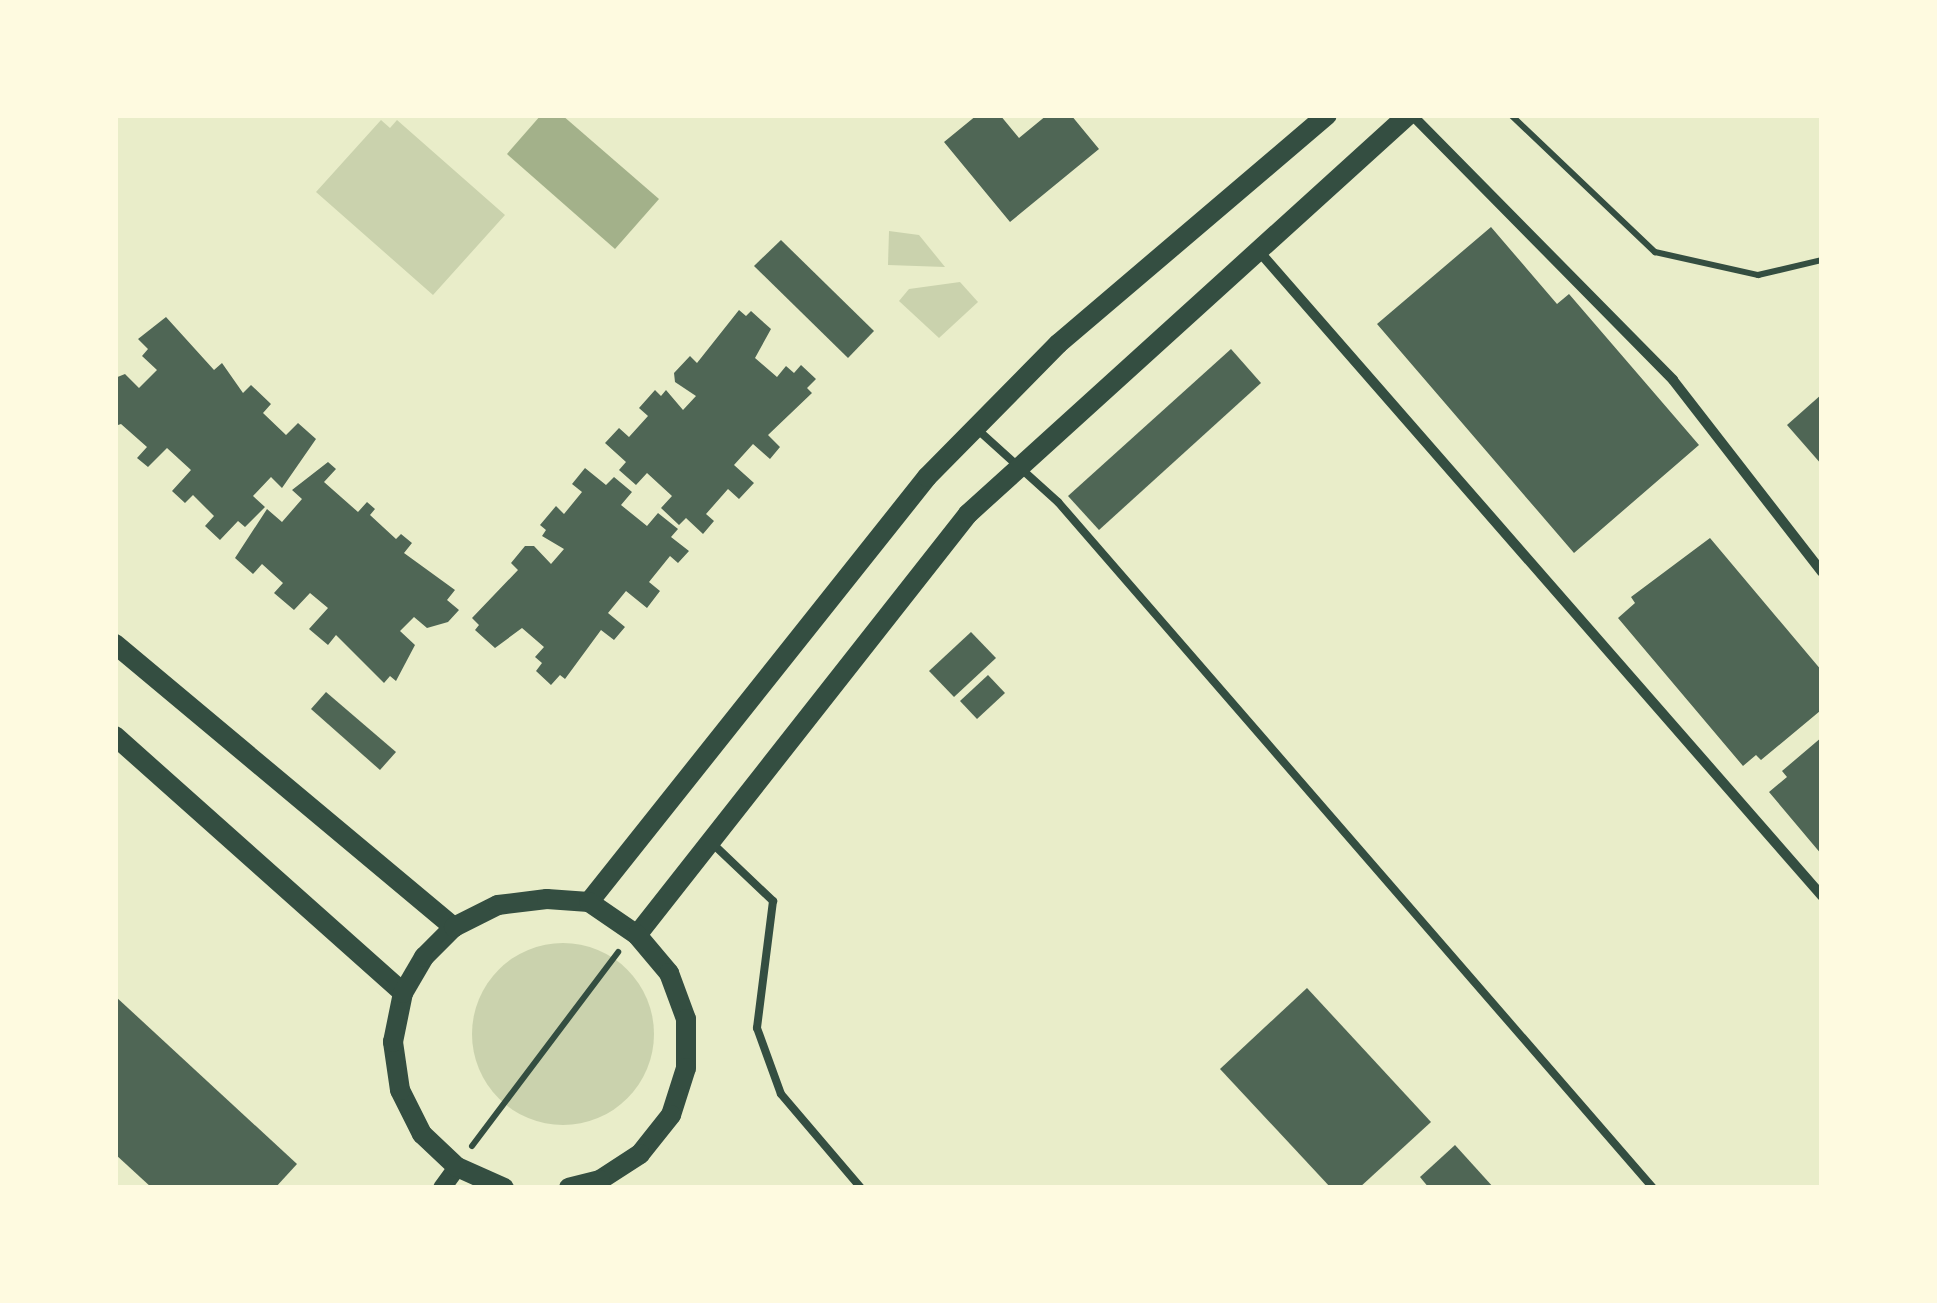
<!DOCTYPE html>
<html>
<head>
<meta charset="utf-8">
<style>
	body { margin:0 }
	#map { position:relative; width:1937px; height:1303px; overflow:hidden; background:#e9edc9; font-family:"Roboto Serif",serif }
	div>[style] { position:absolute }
	.green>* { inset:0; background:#cad2ad }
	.round { border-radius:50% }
	.water>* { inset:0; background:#a3b18a }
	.building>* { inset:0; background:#4f6655 }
	.path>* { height:6px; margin:-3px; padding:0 3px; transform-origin:3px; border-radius:3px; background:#344e41 }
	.service>* { height:8px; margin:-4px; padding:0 4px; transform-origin:4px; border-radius:4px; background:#344e41 }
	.minor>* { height:10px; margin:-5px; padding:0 5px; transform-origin:5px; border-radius:5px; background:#344e41 }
	.tertiary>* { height:18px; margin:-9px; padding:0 9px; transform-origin:9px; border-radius:9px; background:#344e41 }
	.secondary>* { height:20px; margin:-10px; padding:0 10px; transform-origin:10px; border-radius:10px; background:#344e41 }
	span { translate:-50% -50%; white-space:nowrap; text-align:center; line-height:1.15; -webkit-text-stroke:8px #fefae0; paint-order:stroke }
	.frame { position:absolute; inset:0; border:118px solid #fefae0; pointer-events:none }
</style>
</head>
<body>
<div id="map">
	<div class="green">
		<div style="clip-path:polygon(381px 120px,390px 128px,397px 120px,505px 215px,433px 295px,316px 192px)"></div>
		<div style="clip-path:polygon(889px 231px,919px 235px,945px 267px,888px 265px)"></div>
		<div style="clip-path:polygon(960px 282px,978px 302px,939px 338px,899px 301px,909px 289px)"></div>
		<div class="round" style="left:472px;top:943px;width:182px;height:182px"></div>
	</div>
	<div class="water">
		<div style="clip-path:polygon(541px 115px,562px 115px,659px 199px,615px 249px,507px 154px)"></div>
	</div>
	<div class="building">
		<div style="clip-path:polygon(977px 115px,1000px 115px,1019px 138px,1047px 115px,1071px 115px,1099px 149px,1010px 222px,944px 142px)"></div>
		<div style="clip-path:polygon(1491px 227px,1557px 304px,1569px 294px,1699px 445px,1574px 553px,1377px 324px)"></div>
		<div style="clip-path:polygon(781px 240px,874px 331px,848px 358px,754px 266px)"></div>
		<div style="clip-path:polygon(739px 310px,746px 316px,751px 311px,771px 329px,755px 358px,777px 377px,786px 366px,794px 373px,801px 365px,816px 379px,807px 388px,812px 393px,768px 435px,780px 447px,770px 459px,753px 444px,734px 465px,754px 483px,739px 499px,728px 489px,706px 514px,714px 521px,703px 534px,686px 518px,679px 525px,661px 508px,672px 496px,647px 473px,636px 485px,619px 470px,626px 462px,605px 443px,619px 428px,629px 437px,648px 416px,639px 408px,655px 390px,661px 396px,666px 390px,683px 410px,696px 396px,675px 382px,674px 373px,690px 356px,697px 363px)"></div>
		<div style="clip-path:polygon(166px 317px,214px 370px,222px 363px,243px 393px,251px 385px,271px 404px,263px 413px,286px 435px,298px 423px,316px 439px,282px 488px,271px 477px,253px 496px,265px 507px,245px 527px,238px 521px,220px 540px,205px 526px,214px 516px,193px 495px,185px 503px,172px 491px,191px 470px,167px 448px,148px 467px,137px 458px,147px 447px,121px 424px,115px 426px,115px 378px,125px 374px,139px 388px,157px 370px,142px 356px,148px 349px,138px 339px)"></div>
		<div style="clip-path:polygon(1231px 349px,1261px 383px,1099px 530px,1068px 496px)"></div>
		<div style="clip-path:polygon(1822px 394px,1822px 465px,1787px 425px)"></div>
		<div style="clip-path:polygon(328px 462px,336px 469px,324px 482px,358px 512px,367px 502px,375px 509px,370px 515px,396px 539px,401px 534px,412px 543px,404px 553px,455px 590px,447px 600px,459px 610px,448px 622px,427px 628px,414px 617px,400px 631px,415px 645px,396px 681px,390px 676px,384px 683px,336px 635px,328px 645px,309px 629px,328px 608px,310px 593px,294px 610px,274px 593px,283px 583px,262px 564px,253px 574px,235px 558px,267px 509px,282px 522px,302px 499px,292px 490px)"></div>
		<div style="clip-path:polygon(585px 468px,606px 485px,614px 477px,632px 492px,621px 505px,647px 526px,658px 513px,678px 529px,671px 537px,689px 551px,678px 563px,670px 556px,649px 582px,660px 591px,647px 608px,626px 591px,608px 613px,625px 627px,614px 640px,601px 630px,565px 679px,560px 675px,551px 685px,536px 671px,542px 663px,535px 657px,544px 647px,522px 628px,495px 648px,475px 630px,479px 625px,472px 618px,518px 570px,511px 563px,525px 546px,534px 546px,551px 564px,564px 549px,542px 536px,546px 530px,540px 525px,556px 506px,564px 514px,582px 492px,572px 484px)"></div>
		<div style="clip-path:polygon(1710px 538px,1822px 671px,1820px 711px,1761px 760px,1756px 755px,1743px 766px,1618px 618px,1635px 603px,1631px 597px)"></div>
		<div style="clip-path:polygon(971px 632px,996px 658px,954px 697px,929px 671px)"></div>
		<div style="clip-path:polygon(988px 675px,1005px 693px,977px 719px,960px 701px)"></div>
		<div style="clip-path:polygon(326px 692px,396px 752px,380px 770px,311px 709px)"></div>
		<div style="clip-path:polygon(1822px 737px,1822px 855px,1769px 792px,1787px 777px,1782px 771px)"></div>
		<div style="clip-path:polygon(1307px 988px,1431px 1122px,1359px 1188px,1331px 1188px,1220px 1069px)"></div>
		<div style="clip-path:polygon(115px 996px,297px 1164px,275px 1188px,152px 1188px,115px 1154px)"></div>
		<div style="clip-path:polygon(1455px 1145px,1494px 1188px,1429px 1188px,1420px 1177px)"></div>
	</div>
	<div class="path">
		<div style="left:1511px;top:115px;width:199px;rotate:43.6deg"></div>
		<div style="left:1655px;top:252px;width:106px;rotate:12.6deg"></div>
		<div style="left:1758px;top:275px;width:66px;rotate:-13.2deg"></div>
		<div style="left:472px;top:1146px;width:243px;rotate:-53deg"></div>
	</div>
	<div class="service">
		<div style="left:978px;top:430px;width:108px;rotate:42deg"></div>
		<div style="left:1058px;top:502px;width:908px;rotate:49.06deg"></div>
		<div style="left:713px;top:844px;width:83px;rotate:43.5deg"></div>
		<div style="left:773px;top:901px;width:128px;rotate:97.2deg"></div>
		<div style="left:757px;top:1028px;width:70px;rotate:70deg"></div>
		<div style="left:781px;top:1094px;width:123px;rotate:49.6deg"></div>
	</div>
	<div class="minor">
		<div style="left:1412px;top:115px;width:372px;rotate:45.4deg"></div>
		<div style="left:1673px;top:380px;width:243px;rotate:52.2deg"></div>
		<div style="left:1257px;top:249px;width:859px;rotate:48.87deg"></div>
	</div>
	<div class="tertiary">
		<div style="left:442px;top:1188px;width:26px;rotate:-54deg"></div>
	</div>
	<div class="secondary">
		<div style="left:115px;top:644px;width:442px;rotate:39.9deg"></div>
		<div style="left:115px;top:736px;width:386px;rotate:41.7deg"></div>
		<div style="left:589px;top:902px;width:543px;rotate:-51.5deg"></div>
		<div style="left:927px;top:477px;width:187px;rotate:-45.4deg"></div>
		<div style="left:1058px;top:344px;width:353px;rotate:-40.4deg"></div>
		<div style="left:637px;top:935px;width:536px;rotate:-51.82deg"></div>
		<div style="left:968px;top:514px;width:594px;rotate:-42.2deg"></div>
		<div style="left:504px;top:1188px;width:51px;rotate:-155.9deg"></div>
		<div style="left:457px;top:1167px;width:48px;rotate:-136.7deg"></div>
		<div style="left:422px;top:1134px;width:49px;rotate:-116.6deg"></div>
		<div style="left:400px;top:1090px;width:49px;rotate:-98.3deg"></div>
		<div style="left:393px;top:1042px;width:50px;rotate:-78.5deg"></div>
		<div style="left:403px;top:993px;width:42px;rotate:-59.7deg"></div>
		<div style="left:424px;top:957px;width:42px;rotate:-45deg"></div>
		<div style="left:454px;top:927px;width:49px;rotate:-26.6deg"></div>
		<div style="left:498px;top:905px;width:49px;rotate:-7deg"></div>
		<div style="left:547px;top:899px;width:42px;rotate:4.1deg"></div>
		<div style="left:589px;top:902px;width:58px;rotate:34.5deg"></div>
		<div style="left:637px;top:935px;width:50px;rotate:49.9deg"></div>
		<div style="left:669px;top:973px;width:49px;rotate:69.7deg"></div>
		<div style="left:686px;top:1019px;width:49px;rotate:90deg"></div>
		<div style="left:686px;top:1068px;width:49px;rotate:107.7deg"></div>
		<div style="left:671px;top:1115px;width:50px;rotate:128.5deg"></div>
		<div style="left:640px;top:1154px;width:48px;rotate:147deg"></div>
		<div style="left:600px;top:1180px;width:32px;rotate:166deg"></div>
	</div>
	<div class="frame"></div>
</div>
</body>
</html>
